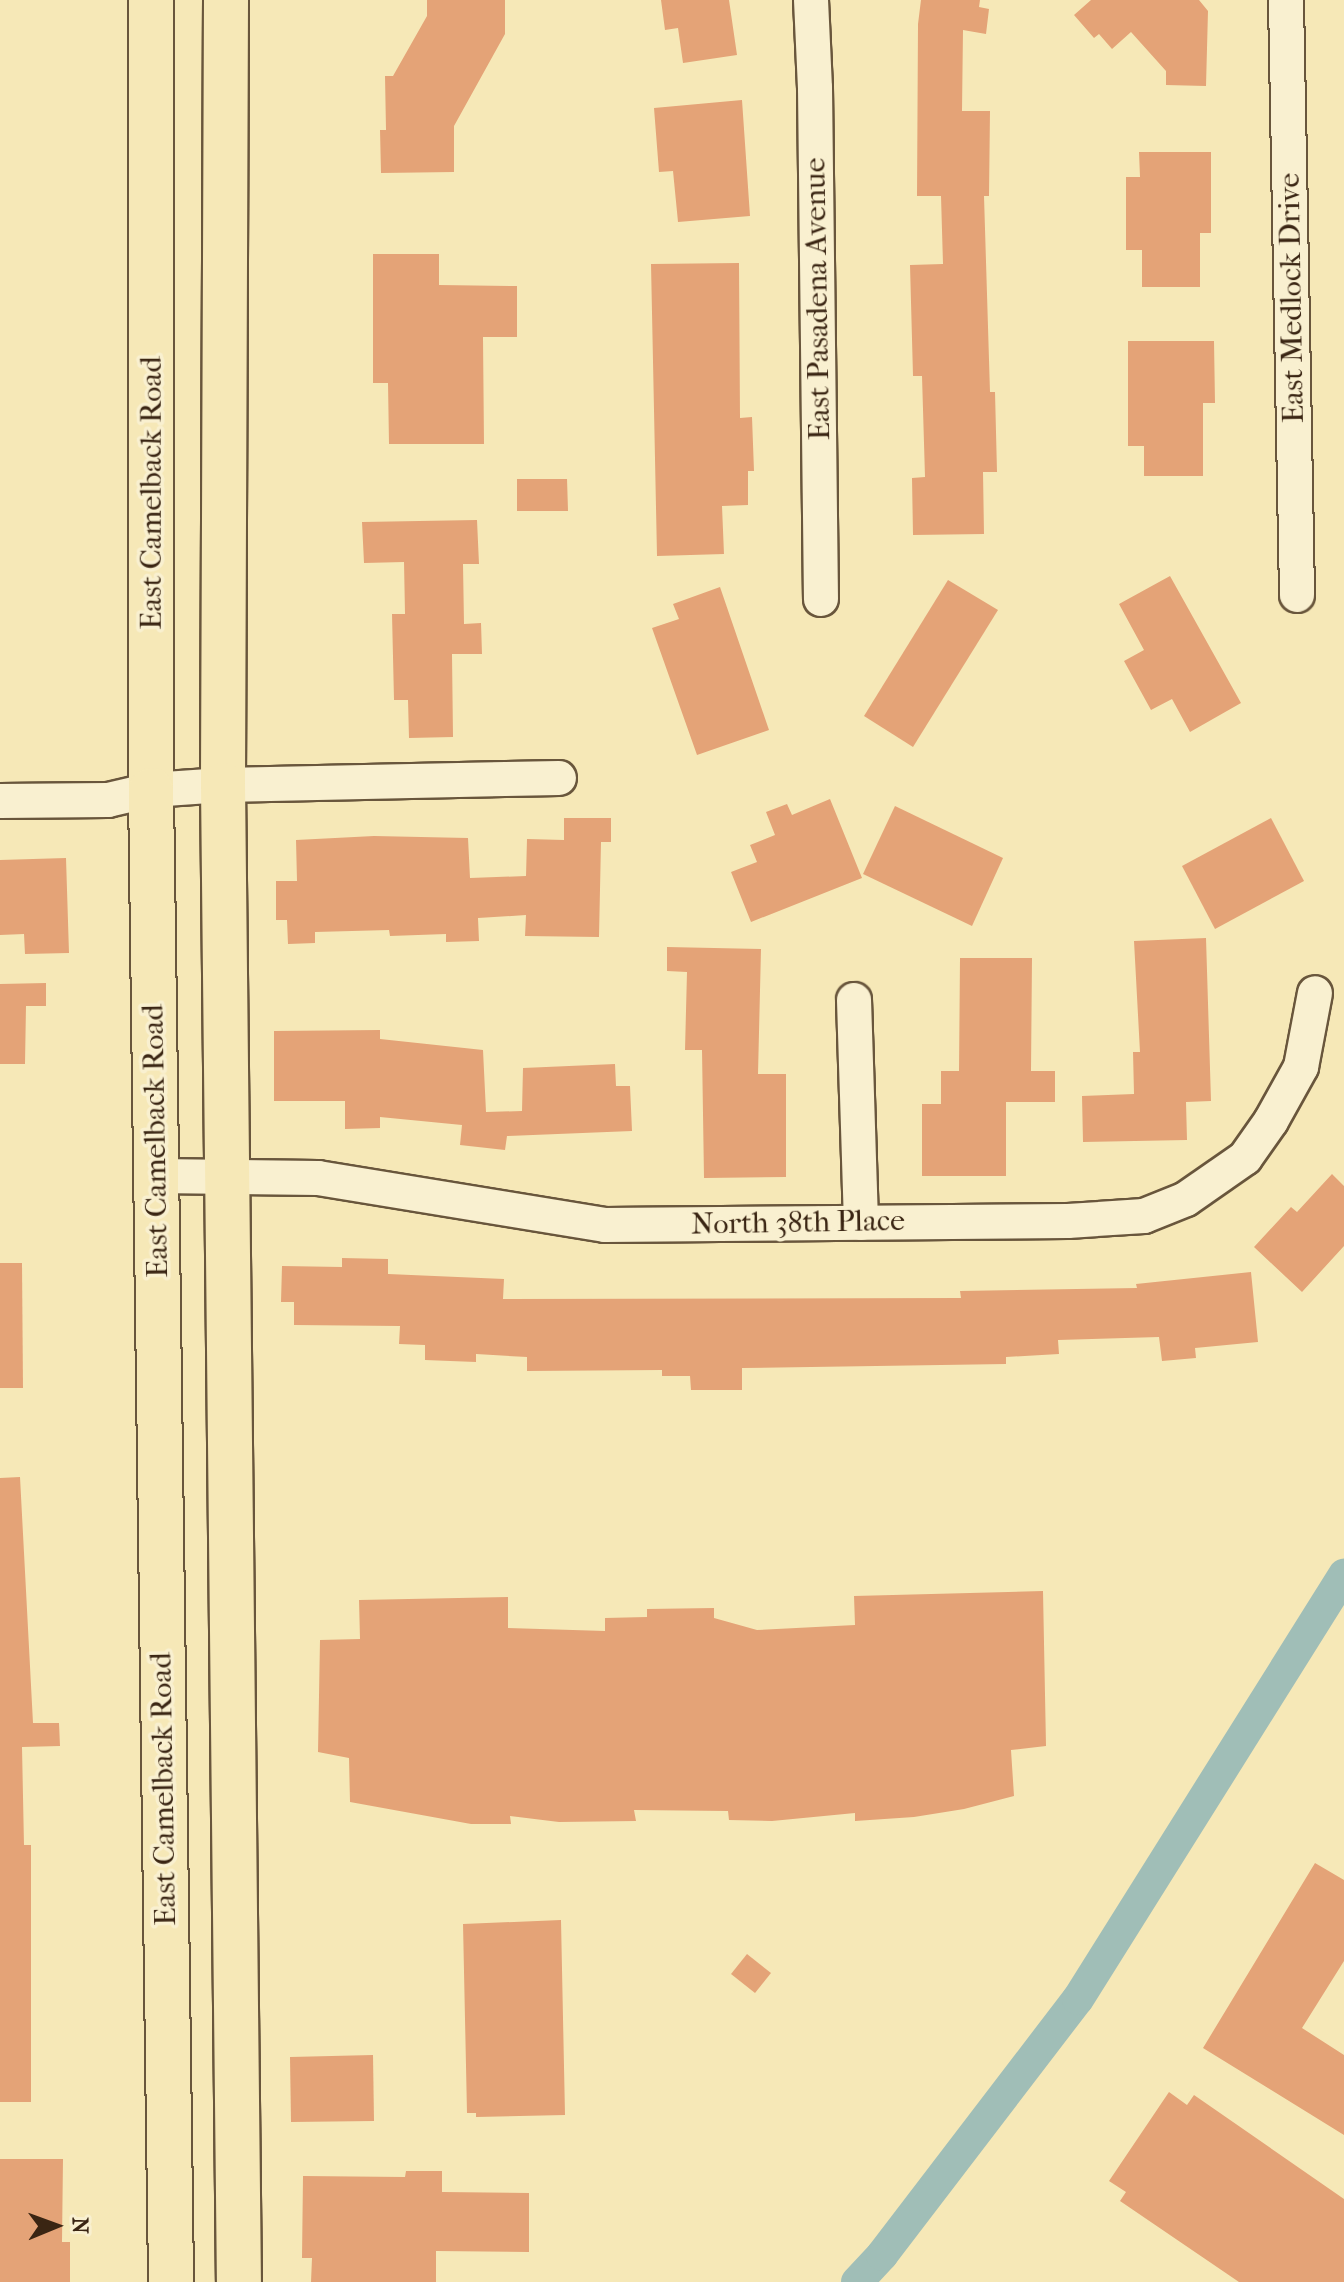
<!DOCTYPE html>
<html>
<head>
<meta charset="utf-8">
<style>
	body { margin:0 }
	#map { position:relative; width:1344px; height:2282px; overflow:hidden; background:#f6e8b7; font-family:"IM FELL French Canon",serif }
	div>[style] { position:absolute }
	.canal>* { height:32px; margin:-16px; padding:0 16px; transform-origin:16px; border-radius:16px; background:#a0beb7 }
	.building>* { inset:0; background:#e4a377 }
	.roads { filter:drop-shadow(2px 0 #69563c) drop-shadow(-2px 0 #69563c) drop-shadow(0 2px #69563c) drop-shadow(0 -2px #69563c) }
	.minor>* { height:34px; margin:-17px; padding:0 17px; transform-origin:17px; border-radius:17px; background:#f9f0d0 }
	.primary>* { height:44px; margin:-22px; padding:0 22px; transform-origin:22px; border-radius:22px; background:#f6e8b7 }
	span { translate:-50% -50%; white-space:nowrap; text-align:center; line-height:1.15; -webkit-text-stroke:7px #f9f0d0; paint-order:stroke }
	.street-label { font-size:30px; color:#3a2513 }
	.north { position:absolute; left:16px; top:2186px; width:80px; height:80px; -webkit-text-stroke:6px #f9f0d0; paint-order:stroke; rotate:89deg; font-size:22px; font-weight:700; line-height:32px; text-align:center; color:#3a2513 }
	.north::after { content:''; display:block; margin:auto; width:28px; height:36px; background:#3a2513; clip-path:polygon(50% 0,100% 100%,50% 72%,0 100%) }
</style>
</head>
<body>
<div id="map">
	<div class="canal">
		<div style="left:857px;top:2282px;width:37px;rotate:-47deg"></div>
		<div style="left:882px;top:2255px;width:322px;rotate:-52.6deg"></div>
		<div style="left:1078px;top:1999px;width:501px;rotate:-57.9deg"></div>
	</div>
	<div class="building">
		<div style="clip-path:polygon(427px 0,505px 0,505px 34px,454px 126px,454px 172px,381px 173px,380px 130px,386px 130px,385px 76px,393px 76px,427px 16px)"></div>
		<div style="clip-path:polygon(661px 0,729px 0,737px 55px,683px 63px,678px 28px,665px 30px)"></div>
		<div style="clip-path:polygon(921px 0,980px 0,979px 7px,989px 9px,986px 34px,963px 30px,962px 111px,990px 111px,989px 196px,984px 196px,990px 392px,995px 392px,997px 472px,983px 472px,984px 534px,913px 535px,912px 478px,925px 477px,922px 376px,913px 376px,910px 265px,943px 264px,941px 196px,917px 196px,918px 24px)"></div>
		<div style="clip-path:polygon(1091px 0,1199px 0,1208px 11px,1206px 86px,1166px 85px,1166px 71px,1131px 32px,1112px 49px,1099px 34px,1094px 38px,1074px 15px)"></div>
		<div style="clip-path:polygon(742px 100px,750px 216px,678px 222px,673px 171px,659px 172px,654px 108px)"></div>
		<div style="clip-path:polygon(1139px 152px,1211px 152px,1211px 233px,1200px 233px,1200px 287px,1142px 287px,1142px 250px,1126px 250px,1126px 177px,1140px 177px)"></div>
		<div style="clip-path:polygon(373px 254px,439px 254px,439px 285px,517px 286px,517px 337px,483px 337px,484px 444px,389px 444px,388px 383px,373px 383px)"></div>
		<div style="clip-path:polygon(739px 263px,740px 418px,752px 417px,754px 471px,748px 471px,748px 505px,722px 506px,724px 554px,657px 556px,651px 264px)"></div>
		<div style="clip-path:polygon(1128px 341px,1214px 341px,1215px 403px,1203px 403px,1203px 476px,1144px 476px,1144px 446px,1128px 446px)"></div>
		<div style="clip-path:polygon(517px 479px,567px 479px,568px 511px,517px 511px)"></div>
		<div style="clip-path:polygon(477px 520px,479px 564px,463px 564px,464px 624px,481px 623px,482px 654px,452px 654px,453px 737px,409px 738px,408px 700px,394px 700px,392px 614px,405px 614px,404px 562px,364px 563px,362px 522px)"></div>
		<div style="clip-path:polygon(1170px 576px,1241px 703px,1190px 732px,1172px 699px,1151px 710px,1124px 661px,1144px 650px,1119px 604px)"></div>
		<div style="clip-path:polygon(948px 580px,998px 610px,913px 747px,864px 716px)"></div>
		<div style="clip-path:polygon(720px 587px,769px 730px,697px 755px,652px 628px,679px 619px,673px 604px)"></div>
		<div style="clip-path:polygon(830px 799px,862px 878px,751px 922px,731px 872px,757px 862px,750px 845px,775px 835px,766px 812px,787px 804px,792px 815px)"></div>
		<div style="clip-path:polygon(895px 806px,1003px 858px,972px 926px,863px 874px)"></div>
		<div style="clip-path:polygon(564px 818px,611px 818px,611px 842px,601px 842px,599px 937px,525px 936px,526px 915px,478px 918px,479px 941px,446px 942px,446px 934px,390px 936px,389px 930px,315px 932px,315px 943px,288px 944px,287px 920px,276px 920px,276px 881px,297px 881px,296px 840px,374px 836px,468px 838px,470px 878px,526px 876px,527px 839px,564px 840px)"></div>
		<div style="clip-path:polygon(1271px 818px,1304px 881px,1215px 929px,1182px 866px)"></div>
		<div style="clip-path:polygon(66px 858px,69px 953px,25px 954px,24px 934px,0 935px,0 860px)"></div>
		<div style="clip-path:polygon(1206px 938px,1211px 1101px,1186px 1102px,1187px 1140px,1083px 1142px,1082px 1096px,1134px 1094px,1133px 1052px,1140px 1052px,1134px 941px)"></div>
		<div style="clip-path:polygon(667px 947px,761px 949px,758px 1074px,786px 1074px,786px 1177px,704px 1178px,702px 1050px,685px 1050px,687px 972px,667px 971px)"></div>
		<div style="clip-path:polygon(960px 958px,1032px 958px,1031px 1071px,1055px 1071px,1055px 1102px,1006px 1102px,1006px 1176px,922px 1176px,922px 1104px,941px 1104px,941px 1071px,959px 1071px)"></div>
		<div style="clip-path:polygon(46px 983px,46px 1006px,26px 1006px,25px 1064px,0 1064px,0 984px)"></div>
		<div style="clip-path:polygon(380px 1030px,380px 1039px,483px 1050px,486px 1112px,522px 1111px,523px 1068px,615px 1064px,616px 1086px,630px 1086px,632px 1131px,507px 1136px,505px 1150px,460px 1145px,462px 1125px,380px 1117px,380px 1128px,345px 1129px,345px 1101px,274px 1101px,274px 1031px)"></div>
		<div style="clip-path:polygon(1332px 1174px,1344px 1186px,1344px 1246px,1302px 1292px,1254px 1247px,1291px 1207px,1297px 1212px)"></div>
		<div style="clip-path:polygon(342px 1258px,388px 1259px,388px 1274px,504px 1279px,503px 1299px,961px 1298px,960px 1291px,1137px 1288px,1136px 1284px,1251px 1272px,1258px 1342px,1195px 1348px,1196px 1358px,1162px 1361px,1159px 1337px,1058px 1340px,1059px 1354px,1006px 1357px,1006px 1364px,742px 1368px,742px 1390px,691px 1390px,690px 1376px,662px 1376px,662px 1370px,527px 1371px,527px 1357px,476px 1354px,476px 1362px,425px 1360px,425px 1345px,399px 1344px,400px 1326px,294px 1325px,294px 1302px,281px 1302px,282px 1266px,342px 1267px)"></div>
		<div style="clip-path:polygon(0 1263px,22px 1263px,23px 1388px,0 1388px)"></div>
		<div style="clip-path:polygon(20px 1477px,33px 1723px,59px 1723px,60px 1746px,22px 1747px,24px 1845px,31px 1845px,31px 2102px,0 2102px,0 1478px)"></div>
		<div style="clip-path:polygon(1043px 1591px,1046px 1746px,1011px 1750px,1014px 1796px,964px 1809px,914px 1817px,855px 1821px,855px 1813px,772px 1821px,729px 1820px,728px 1811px,634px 1810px,636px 1821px,559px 1822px,510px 1816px,511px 1824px,471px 1824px,350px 1802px,349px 1758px,318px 1752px,320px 1640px,360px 1639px,359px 1600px,508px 1597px,508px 1628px,605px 1631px,605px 1618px,647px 1617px,647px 1609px,714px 1608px,714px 1618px,757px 1630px,855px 1625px,854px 1596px)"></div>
		<div style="clip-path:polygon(1315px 1863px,1344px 1880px,1344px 1961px,1302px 2028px,1344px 2055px,1344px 2135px,1203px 2048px)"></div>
		<div style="clip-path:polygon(561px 1920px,565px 2115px,476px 2117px,476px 2113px,467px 2113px,463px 1924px)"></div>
		<div style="clip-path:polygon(747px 1954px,771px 1973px,755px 1993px,731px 1974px)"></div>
		<div style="clip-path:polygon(373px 2055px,374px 2121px,291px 2122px,290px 2057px)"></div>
		<div style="clip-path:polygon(1169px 2092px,1187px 2105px,1194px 2095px,1344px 2199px,1344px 2282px,1239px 2282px,1120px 2201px,1126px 2192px,1109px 2181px)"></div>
		<div style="clip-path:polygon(0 2159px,63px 2159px,62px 2242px,70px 2242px,70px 2282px,0 2282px)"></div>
		<div style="clip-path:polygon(406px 2171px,442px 2171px,442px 2192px,529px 2193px,529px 2252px,436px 2251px,436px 2282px,311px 2282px,312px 2258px,302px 2258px,303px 2176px,405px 2177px)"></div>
	</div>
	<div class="roads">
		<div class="minor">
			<div style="left:811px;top:0;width:88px;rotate:87.4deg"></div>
			<div style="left:815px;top:88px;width:511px;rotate:89.33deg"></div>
			<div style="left:1286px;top:0;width:595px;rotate:88.94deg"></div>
			<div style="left:0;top:801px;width:108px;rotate:-0.5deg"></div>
			<div style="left:108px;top:800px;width:44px;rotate:-13.1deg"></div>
			<div style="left:151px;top:790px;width:72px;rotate:-4deg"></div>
			<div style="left:223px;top:785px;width:336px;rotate:-1.2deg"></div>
			<div style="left:854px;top:1000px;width:223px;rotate:88.2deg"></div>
			<div style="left:156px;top:1176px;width:162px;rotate:0.7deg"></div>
			<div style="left:318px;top:1178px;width:291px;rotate:9.3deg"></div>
			<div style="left:605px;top:1225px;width:463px;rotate:-0.5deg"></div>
			<div style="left:1068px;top:1221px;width:76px;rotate:-3.8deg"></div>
			<div style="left:1144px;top:1216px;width:45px;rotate:-22deg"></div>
			<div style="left:1186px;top:1199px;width:72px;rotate:-34.8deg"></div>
			<div style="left:1245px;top:1158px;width:45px;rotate:-54.9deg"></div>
			<div style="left:1271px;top:1121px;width:62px;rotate:-60.9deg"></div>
			<div style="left:1301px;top:1067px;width:75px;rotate:-79.3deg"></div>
		</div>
		<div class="primary">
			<div style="left:151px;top:0;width:790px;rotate:90deg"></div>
			<div style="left:151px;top:790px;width:1492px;rotate:89.23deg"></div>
			<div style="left:226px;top:0;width:785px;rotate:90.22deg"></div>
			<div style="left:223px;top:785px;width:1497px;rotate:89.39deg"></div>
		</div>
	</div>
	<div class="street-label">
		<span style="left:1292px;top:298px;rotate:-91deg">East Medlock Drive</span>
		<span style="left:818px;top:299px;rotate:-91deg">East Pasadena Avenue</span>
		<span style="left:152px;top:493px;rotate:-90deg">East Camelback Road</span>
		<span style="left:156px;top:1141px;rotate:-91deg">East Camelback Road</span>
		<span style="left:798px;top:1223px;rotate:-1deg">North 38th Place</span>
		<span style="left:164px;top:1789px;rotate:-91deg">East Camelback Road</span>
	</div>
	<div class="north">N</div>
</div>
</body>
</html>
